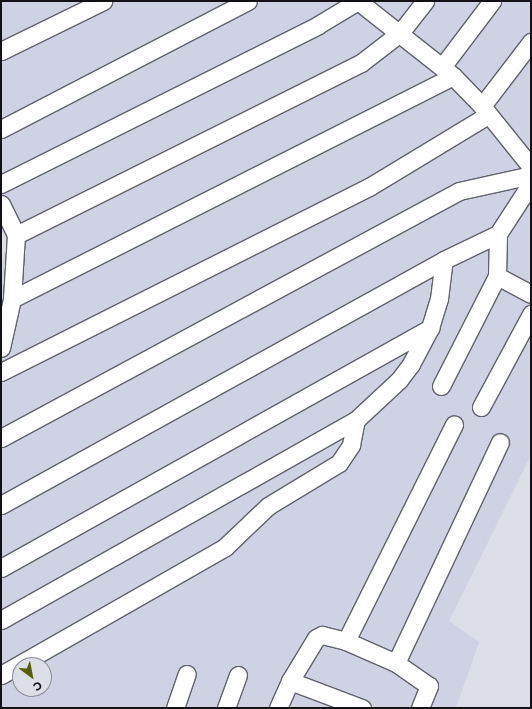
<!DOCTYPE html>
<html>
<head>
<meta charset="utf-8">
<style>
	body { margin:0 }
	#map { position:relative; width:532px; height:709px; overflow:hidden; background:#dcdee8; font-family:Montserrat,sans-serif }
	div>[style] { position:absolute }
	.built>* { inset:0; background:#ced2e3 }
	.roads { filter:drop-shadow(1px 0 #61636b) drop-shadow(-1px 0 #61636b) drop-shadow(0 1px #61636b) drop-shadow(0 -1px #61636b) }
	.minor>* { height:17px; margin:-8.5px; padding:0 8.5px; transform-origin:8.5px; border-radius:8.5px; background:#fff }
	span { translate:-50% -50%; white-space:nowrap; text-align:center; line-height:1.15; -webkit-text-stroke:3.5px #dcdee8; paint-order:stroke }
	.frame { position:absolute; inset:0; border:2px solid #121216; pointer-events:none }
	.north { position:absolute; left:12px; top:657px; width:40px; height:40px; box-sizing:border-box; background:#dcdee8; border:1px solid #8b8c94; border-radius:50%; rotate:148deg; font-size:11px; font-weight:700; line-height:16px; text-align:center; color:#121216 }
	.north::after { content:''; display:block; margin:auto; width:14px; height:18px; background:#566000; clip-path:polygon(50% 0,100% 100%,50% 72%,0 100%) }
</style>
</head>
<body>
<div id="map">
	<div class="built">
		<div style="clip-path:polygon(evenodd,1px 1px,531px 1px,531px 455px,449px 621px,479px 642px,456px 708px,1px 708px,1px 271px,7px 239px,1px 231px,1px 1px,20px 665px,44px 665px,44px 689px,20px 689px,20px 665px)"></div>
	</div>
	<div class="roads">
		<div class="minor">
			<div style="left:358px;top:1px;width:121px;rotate:38.3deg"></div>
			<div style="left:453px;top:76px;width:42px;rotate:46deg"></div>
			<div style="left:482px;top:106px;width:78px;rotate:51.2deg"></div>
			<div style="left:1px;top:51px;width:114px;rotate:-26.1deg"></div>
			<div style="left:442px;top:67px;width:83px;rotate:-52.9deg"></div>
			<div style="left:482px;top:106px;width:81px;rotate:-52.6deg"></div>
			<div style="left:1px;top:129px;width:278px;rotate:-27.4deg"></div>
			<div style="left:1px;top:184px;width:355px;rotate:-26.6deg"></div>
			<div style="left:318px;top:25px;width:47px;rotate:-31deg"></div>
			<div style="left:1px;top:204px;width:34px;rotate:64deg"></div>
			<div style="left:16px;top:235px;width:64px;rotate:93.6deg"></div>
			<div style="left:12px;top:299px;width:50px;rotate:102.7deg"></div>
			<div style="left:16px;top:235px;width:385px;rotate:-26.5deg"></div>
			<div style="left:361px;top:63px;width:49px;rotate:-37.6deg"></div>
			<div style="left:400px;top:33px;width:41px;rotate:-52deg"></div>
			<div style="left:497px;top:276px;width:38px;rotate:28deg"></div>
			<div style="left:12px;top:299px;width:494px;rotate:-26.8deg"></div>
			<div style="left:1px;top:372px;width:412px;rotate:-26.7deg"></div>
			<div style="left:369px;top:187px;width:139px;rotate:-31.2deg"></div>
			<div style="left:441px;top:386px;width:123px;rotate:-63deg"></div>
			<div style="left:497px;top:276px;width:42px;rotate:-88.6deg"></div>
			<div style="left:498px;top:234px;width:61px;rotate:-57.1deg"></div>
			<div style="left:481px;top:407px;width:106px;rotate:-61.7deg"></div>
			<div style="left:1px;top:438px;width:520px;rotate:-28.34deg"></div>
			<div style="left:459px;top:191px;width:74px;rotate:-12.5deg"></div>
			<div style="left:1px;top:505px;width:506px;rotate:-28.94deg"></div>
			<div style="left:444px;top:260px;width:60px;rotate:-25.7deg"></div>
			<div style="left:1px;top:568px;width:492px;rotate:-29.2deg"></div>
			<div style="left:1px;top:620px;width:407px;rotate:-29.4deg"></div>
			<div style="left:396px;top:663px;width:55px;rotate:-156.3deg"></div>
			<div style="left:346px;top:641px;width:242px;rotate:-63.5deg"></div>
			<div style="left:1px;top:675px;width:258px;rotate:-29.7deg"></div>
			<div style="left:225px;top:547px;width:59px;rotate:-43.6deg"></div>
			<div style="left:268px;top:506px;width:83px;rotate:-31.2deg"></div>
			<div style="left:339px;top:463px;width:22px;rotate:-56deg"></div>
			<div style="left:351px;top:445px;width:25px;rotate:-79deg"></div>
			<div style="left:356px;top:420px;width:59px;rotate:-42.9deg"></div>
			<div style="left:399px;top:380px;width:20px;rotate:-53deg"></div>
			<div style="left:411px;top:364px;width:41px;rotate:-62.2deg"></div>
			<div style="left:430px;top:328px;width:30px;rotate:-73deg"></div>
			<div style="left:439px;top:299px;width:39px;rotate:-83deg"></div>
			<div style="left:290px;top:681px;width:77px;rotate:20.6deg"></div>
			<div style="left:175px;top:708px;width:36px;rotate:-71deg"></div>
			<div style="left:226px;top:708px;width:35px;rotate:-70deg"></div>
			<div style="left:278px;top:708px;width:30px;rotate:-66deg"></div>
			<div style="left:290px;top:681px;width:50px;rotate:-58.8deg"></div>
			<div style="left:316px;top:638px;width:7px;rotate:-27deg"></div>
			<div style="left:322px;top:635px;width:25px;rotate:14deg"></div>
			<div style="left:420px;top:708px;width:24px;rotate:-68deg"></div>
			<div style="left:429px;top:686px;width:40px;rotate:-145.1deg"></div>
			<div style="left:396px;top:663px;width:244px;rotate:-64.8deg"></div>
		</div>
	</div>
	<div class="frame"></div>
	<div class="north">С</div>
</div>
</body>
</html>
